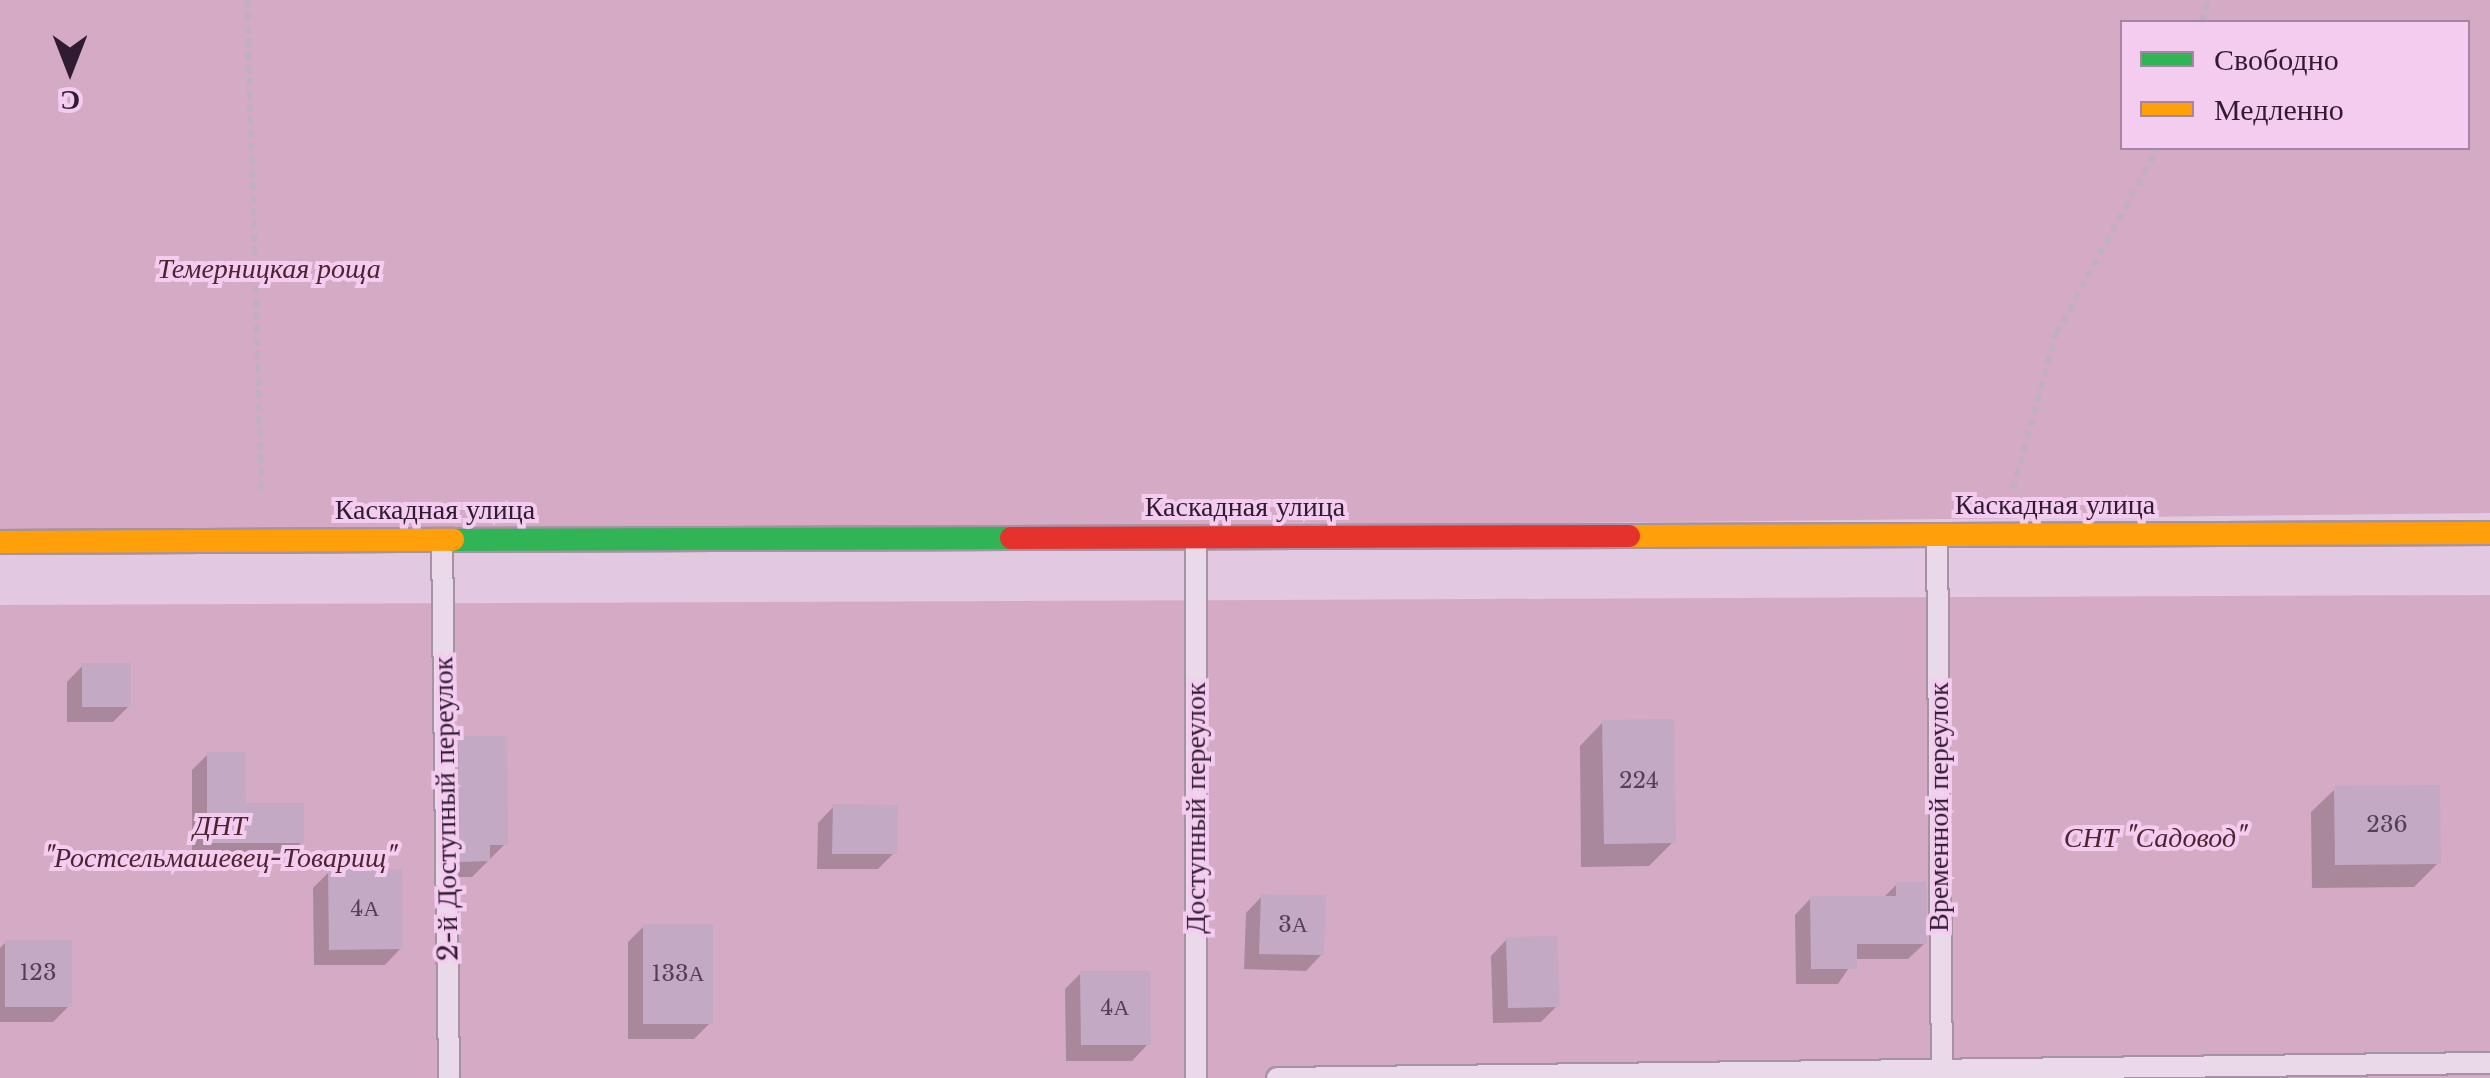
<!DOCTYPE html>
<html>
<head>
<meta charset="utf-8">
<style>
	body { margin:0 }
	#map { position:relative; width:2490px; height:1078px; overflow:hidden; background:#e2c8e0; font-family:"Libre Baskerville",serif }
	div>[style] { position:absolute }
	.green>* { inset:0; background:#d5aac4 }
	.shadow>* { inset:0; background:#0003 }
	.building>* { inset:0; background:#c3a9c4 }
	.path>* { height:6px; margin-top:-3px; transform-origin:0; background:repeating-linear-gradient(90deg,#c1b0c0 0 8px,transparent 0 13px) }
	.roads { filter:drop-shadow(2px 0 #a692a5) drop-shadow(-2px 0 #a692a5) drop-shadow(0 2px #a692a5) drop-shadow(0 -2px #a692a5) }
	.lane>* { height:20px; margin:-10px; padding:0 10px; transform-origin:10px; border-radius:10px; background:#ead9e8 }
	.fast>* { height:22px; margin:-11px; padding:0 11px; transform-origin:11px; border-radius:11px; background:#30b455 }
	.slow>* { height:22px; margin:-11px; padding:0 11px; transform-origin:11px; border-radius:11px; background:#ff9f0a }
	.jam>* { height:22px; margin:-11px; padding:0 11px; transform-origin:11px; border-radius:11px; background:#e5322d }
	span { translate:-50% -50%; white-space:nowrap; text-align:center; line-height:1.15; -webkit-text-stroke:8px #f4ccf0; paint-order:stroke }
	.number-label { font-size:22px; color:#563e57 }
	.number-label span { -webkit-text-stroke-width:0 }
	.park-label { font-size:28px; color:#502232; font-style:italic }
	.street-label { font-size:28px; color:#311b33 }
	.legend { position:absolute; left:2120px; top:20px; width:350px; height:130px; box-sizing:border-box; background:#f4ccf0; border:2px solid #a685a4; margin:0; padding:12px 18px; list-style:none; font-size:30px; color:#311b33 }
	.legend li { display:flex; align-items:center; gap:20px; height:50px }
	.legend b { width:50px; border:2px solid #a685a4 }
	.north { position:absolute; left:20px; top:20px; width:100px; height:100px; -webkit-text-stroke:8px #f4ccf0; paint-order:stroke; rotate:180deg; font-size:28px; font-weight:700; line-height:40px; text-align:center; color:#311b33 }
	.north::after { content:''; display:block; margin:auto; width:35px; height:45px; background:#311b33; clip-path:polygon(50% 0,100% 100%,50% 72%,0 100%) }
</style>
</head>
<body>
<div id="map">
	<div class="green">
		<div style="clip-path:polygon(evenodd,0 0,2490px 0,2490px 513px,0 540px,0 0,2122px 22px,2468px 22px,2468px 148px,2122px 148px,2122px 22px)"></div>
		<div style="clip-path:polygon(2490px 595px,2490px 1078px,0 1078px,0 605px)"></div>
	</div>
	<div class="shadow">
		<div style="clip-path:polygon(83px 665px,129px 706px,113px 722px,67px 722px,67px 682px)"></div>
		<div style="clip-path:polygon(1603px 722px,1673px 842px,1649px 866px,1581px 867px,1580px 746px)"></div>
		<div style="clip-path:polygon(459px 739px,505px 844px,472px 877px,445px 877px,443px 755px)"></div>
		<div style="clip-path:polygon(208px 754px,243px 805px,302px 842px,286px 858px,192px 858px,192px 770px)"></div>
		<div style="clip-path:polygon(2335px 789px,2438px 863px,2414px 887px,2312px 888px,2311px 812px)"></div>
		<div style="clip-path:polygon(834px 806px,894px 853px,878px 869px,817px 869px,818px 823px)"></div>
		<div style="clip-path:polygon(329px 872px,401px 948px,385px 965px,314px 965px,313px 888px)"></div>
		<div style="clip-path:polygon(1897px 884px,1925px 943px,1908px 959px,1855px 959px,1838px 984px,1796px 984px,1795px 915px,1811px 898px,1883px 898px)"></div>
		<div style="clip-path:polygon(1262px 896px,1322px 954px,1306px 971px,1244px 969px,1246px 913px)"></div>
		<div style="clip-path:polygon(644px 926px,711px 1022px,694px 1039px,628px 1039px,628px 942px)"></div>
		<div style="clip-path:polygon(1507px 939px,1557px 1006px,1541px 1022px,1493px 1023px,1491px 956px)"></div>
		<div style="clip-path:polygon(6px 942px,69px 1006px,53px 1022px,0 1022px,0 948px)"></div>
		<div style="clip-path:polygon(1081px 973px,1148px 1044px,1132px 1061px,1066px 1061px,1065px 989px)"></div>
	</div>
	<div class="building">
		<div style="clip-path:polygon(82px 663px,131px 663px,131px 707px,82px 707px)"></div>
		<div style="clip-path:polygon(1674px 719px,1676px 843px,1604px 844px,1602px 720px)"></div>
		<div style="clip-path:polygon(458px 736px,507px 736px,508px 845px,490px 845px,490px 861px,460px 862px)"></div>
		<div style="clip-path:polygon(207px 752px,245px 752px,246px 803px,304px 803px,304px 843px,207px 843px)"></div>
		<div style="clip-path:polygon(2440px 785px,2441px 864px,2335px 865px,2334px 786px)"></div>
		<div style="clip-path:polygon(833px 804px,898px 805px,897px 854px,832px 854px)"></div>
		<div style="clip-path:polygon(328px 869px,402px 869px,403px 949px,329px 950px)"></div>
		<div style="clip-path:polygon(1896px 882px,1926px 882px,1927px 944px,1857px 944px,1857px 969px,1811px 969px,1810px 896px,1896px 896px)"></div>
		<div style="clip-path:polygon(1261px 894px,1326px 895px,1324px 955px,1259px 954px)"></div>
		<div style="clip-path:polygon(643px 924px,713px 924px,713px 1024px,643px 1024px)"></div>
		<div style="clip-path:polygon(1557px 936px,1560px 1007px,1508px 1008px,1506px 937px)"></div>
		<div style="clip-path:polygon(5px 940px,72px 940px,72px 1007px,5px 1007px)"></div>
		<div style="clip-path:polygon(1080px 971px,1150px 971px,1151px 1045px,1081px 1045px)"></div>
	</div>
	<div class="path">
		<div style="left:247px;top:0;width:494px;rotate:88.3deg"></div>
		<div style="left:2202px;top:22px;width:23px;rotate:-75deg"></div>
		<div style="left:2013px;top:489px;width:161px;rotate:-74.5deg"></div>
		<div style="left:2056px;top:334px;width:212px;rotate:-61.3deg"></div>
	</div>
	<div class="roads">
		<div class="lane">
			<div style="left:1937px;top:535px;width:543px;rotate:89.47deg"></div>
			<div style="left:442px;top:540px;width:538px;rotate:89.25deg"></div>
			<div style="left:1196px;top:540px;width:538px;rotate:90deg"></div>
			<div style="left:1277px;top:1078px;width:1213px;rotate:-0.71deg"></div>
		</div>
		<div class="fast">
			<div style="left:453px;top:540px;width:558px;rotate:-0.21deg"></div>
		</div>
		<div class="slow">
			<div style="left:1629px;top:536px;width:861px;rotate:-0.2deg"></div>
			<div style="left:0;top:542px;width:453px;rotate:-0.3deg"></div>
		</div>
		<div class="jam">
			<div style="left:1011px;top:538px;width:618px;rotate:-0.19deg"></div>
		</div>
	</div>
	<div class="number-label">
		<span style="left:1639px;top:781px">224</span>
		<span style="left:2387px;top:825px">236</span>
		<span style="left:365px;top:909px">4А</span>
		<span style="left:1293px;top:925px">3А</span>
		<span style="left:38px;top:973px">123</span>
		<span style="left:678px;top:974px">133А</span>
		<span style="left:1115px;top:1008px">4А</span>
	</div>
	<div class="park-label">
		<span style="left:269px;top:269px">Темерницкая роща</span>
		<span style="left:220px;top:842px">ДНТ<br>"Ростсельмашевец-Товарищ"</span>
		<span style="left:2155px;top:838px">СНТ "Садовод"</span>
	</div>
	<div class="street-label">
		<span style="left:2055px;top:505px">Каскадная улица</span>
		<span style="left:1245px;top:507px">Каскадная улица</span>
		<span style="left:435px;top:510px">Каскадная улица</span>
		<span style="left:1939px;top:807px;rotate:-90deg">Временной переулок</span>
		<span style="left:1196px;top:808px;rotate:-90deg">Доступный переулок</span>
		<span style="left:446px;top:809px;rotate:-91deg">2-й Доступный переулок</span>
	</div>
	<ul class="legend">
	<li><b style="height:12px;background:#30b455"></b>Свободно</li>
	<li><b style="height:12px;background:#ff9f0a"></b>Медленно</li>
	</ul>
	<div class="north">С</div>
</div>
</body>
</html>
